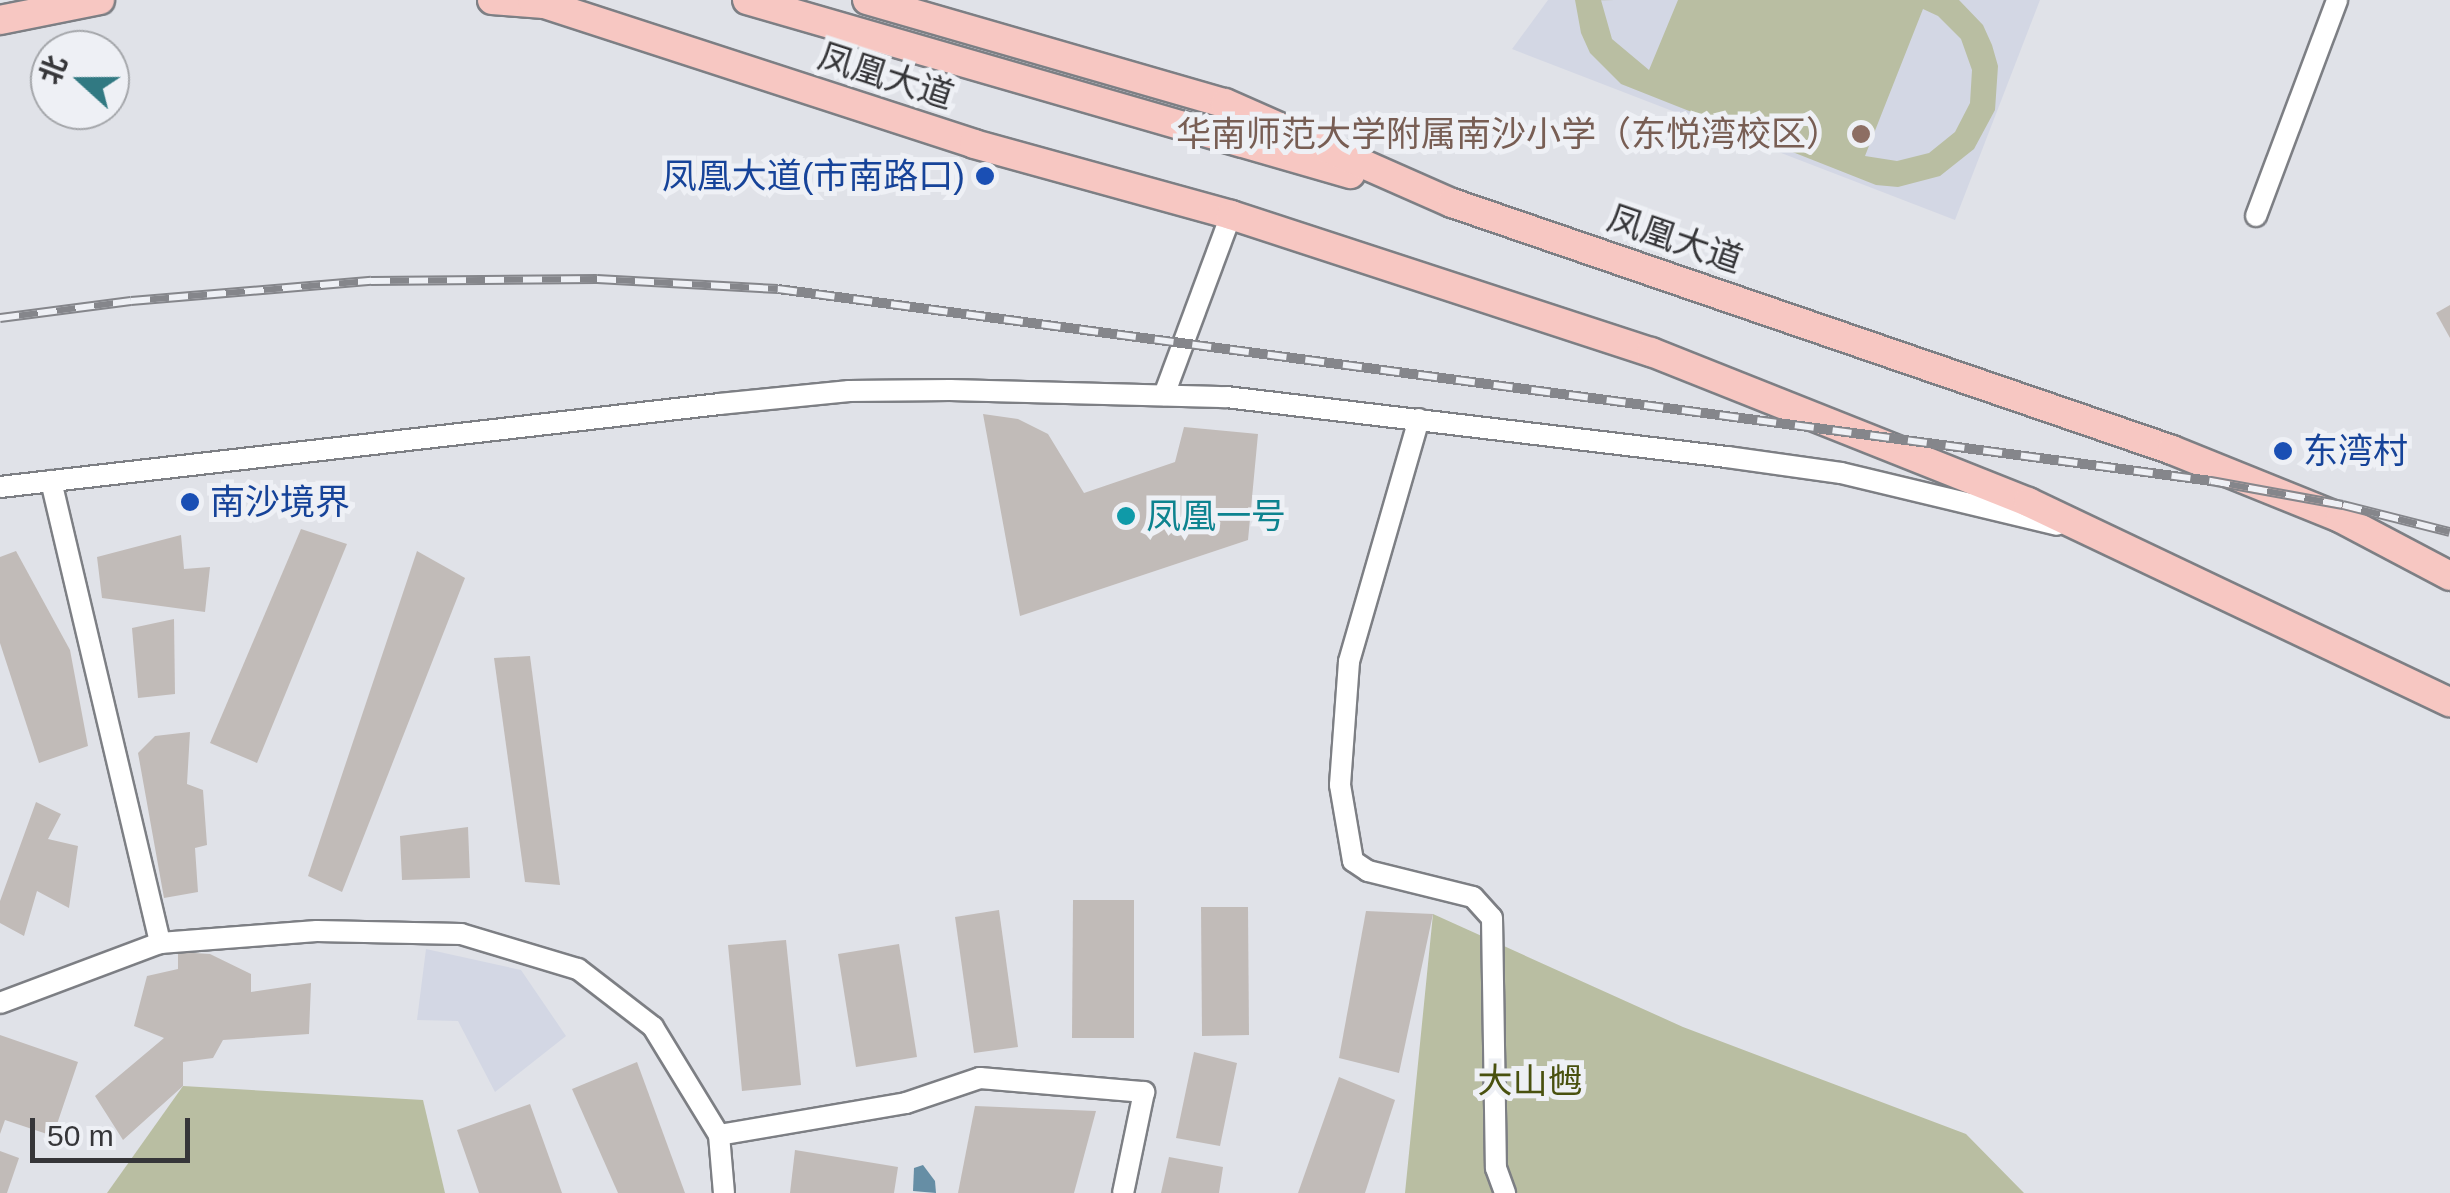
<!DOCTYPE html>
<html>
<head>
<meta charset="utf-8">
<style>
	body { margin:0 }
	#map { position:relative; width:2450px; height:1193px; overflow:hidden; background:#e0e2e8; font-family:Arial,"Noto Sans SC",sans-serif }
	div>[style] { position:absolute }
	.built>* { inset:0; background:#d3d7e4 }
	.green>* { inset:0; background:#b9bea2 }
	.water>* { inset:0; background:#668ea5 }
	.building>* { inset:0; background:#c1bbb8 }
	.roads { filter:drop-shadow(2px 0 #7d7f84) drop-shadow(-2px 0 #7d7f84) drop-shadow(0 2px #7d7f84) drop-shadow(0 -2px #7d7f84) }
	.minor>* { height:20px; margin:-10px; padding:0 10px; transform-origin:10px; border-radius:10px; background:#fff }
	.major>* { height:28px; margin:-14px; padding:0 14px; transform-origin:14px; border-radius:14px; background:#f7c7c2 }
	.rail>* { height:10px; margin-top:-5px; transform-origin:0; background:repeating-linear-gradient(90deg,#eef0f5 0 19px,#85868b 0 38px); box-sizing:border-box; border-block:2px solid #85868b }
	.dots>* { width:28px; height:28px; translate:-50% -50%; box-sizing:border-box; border:5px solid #eef0f5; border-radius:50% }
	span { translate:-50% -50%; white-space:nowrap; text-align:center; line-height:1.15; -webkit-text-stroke:10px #eef0f5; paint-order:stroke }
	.street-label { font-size:35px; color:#363639 }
	.education-label { font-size:35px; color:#785e54 }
	.right { translate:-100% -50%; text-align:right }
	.transit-label { font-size:35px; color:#164399 }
	.left { translate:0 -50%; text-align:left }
	.culture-label { font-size:35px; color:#0d838f }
	.park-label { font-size:35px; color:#49510f }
	.north { position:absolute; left:30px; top:30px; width:100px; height:100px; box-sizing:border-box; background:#eef0f5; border:2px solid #a4a6aa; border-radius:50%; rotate:291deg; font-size:28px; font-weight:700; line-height:40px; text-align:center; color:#363639 }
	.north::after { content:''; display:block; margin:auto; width:35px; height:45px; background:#317982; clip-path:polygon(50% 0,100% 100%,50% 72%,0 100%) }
	.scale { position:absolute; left:30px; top:1118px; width:160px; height:45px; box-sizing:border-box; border:5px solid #363639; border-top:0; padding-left:12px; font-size:30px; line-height:35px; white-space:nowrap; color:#363639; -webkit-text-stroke:8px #eef0f5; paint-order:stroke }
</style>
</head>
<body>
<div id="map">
	<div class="built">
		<div style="clip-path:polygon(1548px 0,2040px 0,1955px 220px,1512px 49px)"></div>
		<div style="clip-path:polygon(426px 949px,521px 970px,566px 1036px,495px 1092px,458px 1021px,417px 1020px)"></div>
	</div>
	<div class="green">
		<div style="clip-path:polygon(evenodd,1575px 0,1601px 0,1612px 39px,1649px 70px,1678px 0,1959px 0,1983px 25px,1992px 45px,1998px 66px,1995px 110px,1974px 149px,1940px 176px,1898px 187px,1876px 185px,1621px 84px,1590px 53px,1581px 33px,1575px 0,1923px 9px,1938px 16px,1961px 39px,1972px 70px,1970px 103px,1955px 132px,1929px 153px,1897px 161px,1865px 156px,1923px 9px)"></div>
		<div style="clip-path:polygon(1433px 914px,1683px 1027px,1966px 1134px,2024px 1193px,1405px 1193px)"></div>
		<div style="clip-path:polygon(183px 1086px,423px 1100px,445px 1193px,107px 1193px)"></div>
	</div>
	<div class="water">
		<div style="clip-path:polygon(923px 1165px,935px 1181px,936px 1193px,913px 1191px,914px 1168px)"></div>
	</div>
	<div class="building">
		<div style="clip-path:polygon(2450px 305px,2450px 338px,2436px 313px)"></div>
		<div style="clip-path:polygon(983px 414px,1018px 419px,1048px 434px,1084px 493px,1175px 462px,1184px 427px,1258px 434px,1248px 540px,1020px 616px)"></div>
		<div style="clip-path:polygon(301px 529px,347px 544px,257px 763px,210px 743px)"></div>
		<div style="clip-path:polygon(181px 535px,184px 569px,210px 567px,205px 612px,102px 598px,97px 557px)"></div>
		<div style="clip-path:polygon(16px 551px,70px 650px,88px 746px,39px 763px,0 643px,0 557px)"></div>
		<div style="clip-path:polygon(417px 551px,465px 578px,342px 892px,308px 876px)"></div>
		<div style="clip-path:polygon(174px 619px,175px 694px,138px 698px,132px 628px)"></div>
		<div style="clip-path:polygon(530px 656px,560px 885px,525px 882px,494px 658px)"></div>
		<div style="clip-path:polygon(190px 732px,187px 784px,203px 790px,207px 845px,195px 848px,198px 892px,164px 898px,138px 753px,155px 736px)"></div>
		<div style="clip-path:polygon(36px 802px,61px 814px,48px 839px,78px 846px,69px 908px,37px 891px,24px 936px,0 923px,0 901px)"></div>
		<div style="clip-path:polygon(468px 827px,470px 878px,402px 880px,400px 836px)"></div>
		<div style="clip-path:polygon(1073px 900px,1134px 900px,1134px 1038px,1072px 1038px)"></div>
		<div style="clip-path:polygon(1201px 907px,1248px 907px,1249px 1035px,1202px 1036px)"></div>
		<div style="clip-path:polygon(999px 910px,1018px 1047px,974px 1053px,955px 917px)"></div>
		<div style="clip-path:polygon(1366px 911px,1433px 914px,1399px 1073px,1339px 1058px)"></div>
		<div style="clip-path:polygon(786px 940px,801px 1085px,742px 1091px,728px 945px)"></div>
		<div style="clip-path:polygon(899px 944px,917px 1057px,856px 1067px,838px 954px)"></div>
		<div style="clip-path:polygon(178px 952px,210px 954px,251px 974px,251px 992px,311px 983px,309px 1034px,223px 1040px,213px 1058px,183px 1062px,183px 1086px,123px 1140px,95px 1096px,164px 1038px,134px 1026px,147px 976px,178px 969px)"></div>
		<div style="clip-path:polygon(0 1035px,78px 1062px,53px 1136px,5px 1120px,0 1134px)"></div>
		<div style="clip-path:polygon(1194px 1052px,1237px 1063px,1220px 1146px,1176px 1138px)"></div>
		<div style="clip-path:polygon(637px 1062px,685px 1193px,618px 1193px,572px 1089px)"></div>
		<div style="clip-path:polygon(1339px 1077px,1395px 1100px,1365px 1193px,1298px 1193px)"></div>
		<div style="clip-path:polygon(530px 1104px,562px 1193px,479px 1193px,457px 1130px)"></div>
		<div style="clip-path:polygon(975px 1106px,1096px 1111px,1074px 1193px,958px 1193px)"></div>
		<div style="clip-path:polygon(795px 1150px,898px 1167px,894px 1193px,790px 1193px)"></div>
		<div style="clip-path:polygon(0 1151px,19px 1158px,7px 1193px,0 1193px)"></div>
		<div style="clip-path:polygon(1169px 1157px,1223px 1167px,1219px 1193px,1161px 1193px)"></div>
	</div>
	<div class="roads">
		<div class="minor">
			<div style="left:2256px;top:216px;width:231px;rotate:-69.4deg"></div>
			<div style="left:1164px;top:395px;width:192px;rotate:-69.6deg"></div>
			<div style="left:1419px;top:419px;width:253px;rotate:106.1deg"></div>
			<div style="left:1349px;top:662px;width:123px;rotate:94.2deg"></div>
			<div style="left:1340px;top:785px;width:77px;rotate:80.3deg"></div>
			<div style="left:1353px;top:861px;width:18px;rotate:34deg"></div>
			<div style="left:1368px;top:871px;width:108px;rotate:13.9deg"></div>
			<div style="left:1473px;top:897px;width:28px;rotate:48deg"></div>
			<div style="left:1492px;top:918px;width:250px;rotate:89.1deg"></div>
			<div style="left:1496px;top:1168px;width:27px;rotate:70deg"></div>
			<div style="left:51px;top:481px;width:475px;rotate:76.7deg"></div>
			<div style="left:0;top:487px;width:724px;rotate:-6.58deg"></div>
			<div style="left:719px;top:404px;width:131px;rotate:-5.7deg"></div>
			<div style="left:849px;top:391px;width:101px;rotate:-0.6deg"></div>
			<div style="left:950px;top:390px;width:276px;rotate:1.5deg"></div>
			<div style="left:1226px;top:397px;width:505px;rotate:6.83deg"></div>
			<div style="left:1727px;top:457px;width:115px;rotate:8deg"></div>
			<div style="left:1841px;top:473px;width:222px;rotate:13.5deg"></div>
			<div style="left:0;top:1003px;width:171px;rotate:-20.6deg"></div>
			<div style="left:160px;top:943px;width:157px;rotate:-4.4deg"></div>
			<div style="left:317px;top:931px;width:144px;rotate:1.2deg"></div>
			<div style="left:461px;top:934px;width:122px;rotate:16.7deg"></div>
			<div style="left:578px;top:969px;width:95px;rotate:37.7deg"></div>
			<div style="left:653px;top:1027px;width:127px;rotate:58.6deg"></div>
			<div style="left:719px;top:1135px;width:58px;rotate:85.1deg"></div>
			<div style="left:719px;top:1135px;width:190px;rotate:-9.7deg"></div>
			<div style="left:906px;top:1103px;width:78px;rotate:-18.7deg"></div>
			<div style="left:980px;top:1078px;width:165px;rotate:4.9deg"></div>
			<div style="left:1144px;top:1092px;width:103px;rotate:101.7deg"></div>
		</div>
		<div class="major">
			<div style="left:492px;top:0;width:52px;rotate:4.4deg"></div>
			<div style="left:532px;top:0;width:465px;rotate:18deg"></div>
			<div style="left:974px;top:144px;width:267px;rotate:15.4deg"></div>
			<div style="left:1231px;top:215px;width:442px;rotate:18.1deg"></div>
			<div style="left:1651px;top:352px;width:406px;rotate:21.7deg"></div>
			<div style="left:2028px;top:502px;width:467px;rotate:25.4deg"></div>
			<div style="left:747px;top:0;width:628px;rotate:16.1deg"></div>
			<div style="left:867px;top:0;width:373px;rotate:16.1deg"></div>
			<div style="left:1225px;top:103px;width:248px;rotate:23.8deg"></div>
			<div style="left:1452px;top:203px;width:761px;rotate:18.93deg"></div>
			<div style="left:2172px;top:450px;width:181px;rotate:22deg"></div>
			<div style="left:2340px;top:518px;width:124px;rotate:27.8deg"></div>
			<div style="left:0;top:20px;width:102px;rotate:-11.3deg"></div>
		</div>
	</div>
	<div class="rail">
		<div style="left:0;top:318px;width:132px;rotate:-7.4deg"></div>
		<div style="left:131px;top:301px;width:241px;rotate:-4.8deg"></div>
		<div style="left:371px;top:281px;width:226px;rotate:-0.5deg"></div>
		<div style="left:597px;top:279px;width:181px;rotate:3.2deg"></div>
		<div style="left:778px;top:289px;width:1446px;rotate:7.63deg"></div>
		<div style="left:2211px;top:481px;width:134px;rotate:10.3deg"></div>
		<div style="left:2343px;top:505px;width:110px;rotate:14.2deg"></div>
	</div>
	<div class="dots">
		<div style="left:1861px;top:134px;background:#8d6e63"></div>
		<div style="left:985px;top:176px;background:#1a4fb4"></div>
		<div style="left:2283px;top:451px;background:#1a4fb4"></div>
		<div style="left:190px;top:502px;background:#1a4fb4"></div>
		<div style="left:1126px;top:516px;background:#0f9aa8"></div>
	</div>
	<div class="street-label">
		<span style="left:886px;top:76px;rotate:18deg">凤凰大道</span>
		<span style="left:1675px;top:239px;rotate:19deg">凤凰大道</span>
	</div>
	<div class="education-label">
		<span class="right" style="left:1841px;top:134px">华南师范大学附属南沙小学（东悦湾校区）</span>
	</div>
	<div class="transit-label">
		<span class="right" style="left:965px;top:176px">凤凰大道(市南路口)</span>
		<span class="left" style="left:2303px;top:451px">东湾村</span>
		<span class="left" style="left:210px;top:502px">南沙境界</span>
	</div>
	<div class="culture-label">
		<span class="left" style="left:1146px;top:516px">凤凰一号</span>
	</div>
	<div class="park-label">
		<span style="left:1530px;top:1081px">大山乸</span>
	</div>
	<div class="north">北</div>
	<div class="scale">50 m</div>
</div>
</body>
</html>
